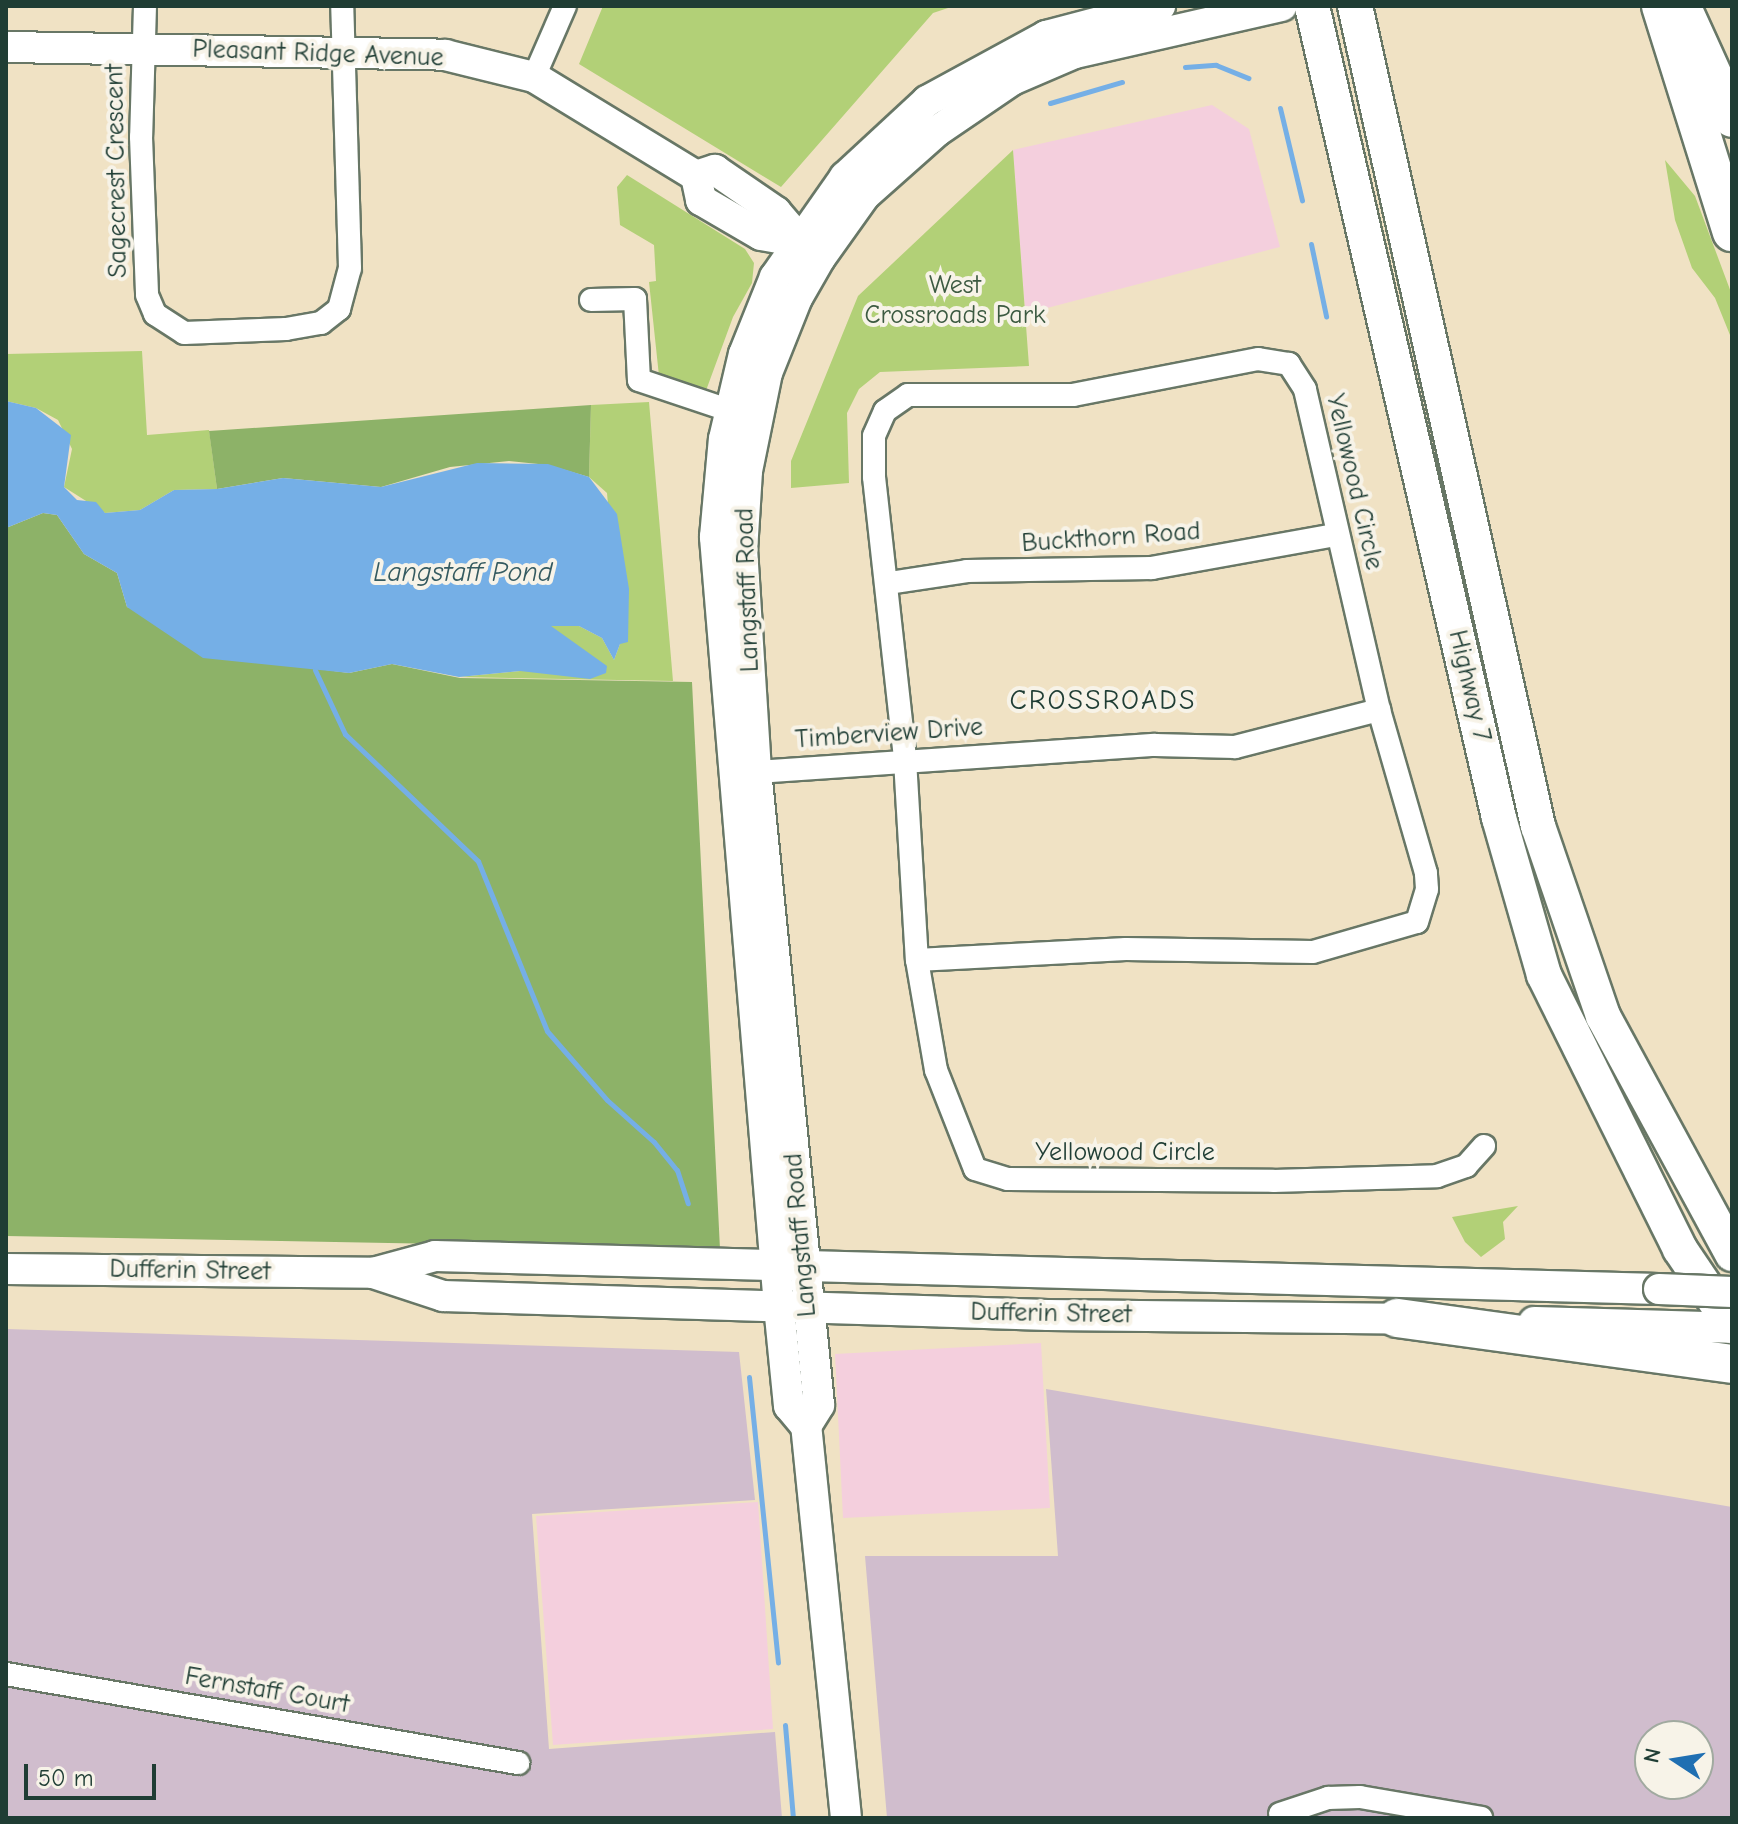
<!DOCTYPE html>
<html>
<head>
<meta charset="utf-8">
<style>
	body { margin:0 }
	#map { position:relative; width:1738px; height:1824px; overflow:hidden; background:#f0e2c4; font-family:"Comic Neue",sans-serif }
	div>[style] { position:absolute }
	.built>* { inset:0; background:#f4cfdd }
	.industrial>* { inset:0; background:#d0bdcd }
	.green>* { inset:0; background:#b2d077 }
	.forest>* { inset:0; background:#8db268 }
	.water>* { inset:0; background:#75afe6 }
	.stream>* { height:5px; margin:-2.5px; padding:0 2.5px; transform-origin:2.5px; border-radius:2.5px; background:#75afe6 }
	.roads { filter:drop-shadow(2px 0 #687766) drop-shadow(-2px 0 #687766) drop-shadow(0 2px #687766) drop-shadow(0 -2px #687766) }
	.street>* { height:22px; margin:-11px; padding:0 11px; transform-origin:11px; border-radius:11px; background:#fff }
	.secondary>* { height:30px; margin:-15px; padding:0 15px; transform-origin:15px; border-radius:15px; background:#fff }
	.primary>* { height:34px; margin:-17px; padding:0 17px; transform-origin:17px; border-radius:17px; background:#fff }
	.highway>* { height:38px; margin:-19px; padding:0 19px; transform-origin:19px; border-radius:19px; background:#fff }
	.bridges { filter:drop-shadow(2px 0 #687766) drop-shadow(-2px 0 #687766) drop-shadow(0 2px #687766) drop-shadow(0 -2px #687766) }
	.secondary-bridge>* { height:30px; margin:-15px; padding:0 15px; transform-origin:15px; border-radius:15px; background:#fff }
	span { translate:-50% -50%; white-space:nowrap; text-align:center; line-height:1.15; -webkit-text-stroke:8px #f7f3e8; paint-order:stroke }
	.street-label { font-size:26px; color:#1f3d34 }
	.park-label { font-size:26px; color:#3c5a41 }
	.water-label { font-size:28px; color:#345a60; font-style:italic }
	.neighbourhood-label { font-size:28px; color:#1f3d34; letter-spacing:2px }
	.frame { position:absolute; inset:0; border:8px solid #1f3d34; pointer-events:none }
	.north { position:absolute; left:1634px; top:1720px; width:80px; height:80px; box-sizing:border-box; background:#f7f3e8; border:2px solid #a1aaa0; border-radius:50%; rotate:282deg; font-size:22px; font-weight:700; line-height:32px; text-align:center; color:#1f3d34 }
	.north::after { content:''; display:block; margin:auto; width:28px; height:36px; background:#1f6fb2; clip-path:polygon(50% 0,100% 100%,50% 72%,0 100%) }
	.scale { position:absolute; left:24px; top:1764px; width:132px; height:36px; box-sizing:border-box; border:4px solid #1f3d34; border-top:0; padding-left:10px; font-size:24px; line-height:28px; white-space:nowrap; color:#1f3d34; -webkit-text-stroke:6px #f7f3e8; paint-order:stroke }
</style>
</head>
<body>
<div id="map">
	<div class="built">
		<div style="clip-path:polygon(1212px 105px,1249px 129px,1280px 247px,1047px 308px,1025px 310px,1013px 150px)"></div>
		<div style="clip-path:polygon(1041px 1343px,1050px 1508px,843px 1518px,835px 1354px)"></div>
		<div style="clip-path:polygon(758px 1502px,773px 1729px,553px 1745px,536px 1516px)"></div>
	</div>
	<div class="industrial">
		<div style="clip-path:polygon(6px 1329px,739px 1352px,755px 1500px,532px 1514px,549px 1749px,775px 1732px,782px 1818px,6px 1818px)"></div>
		<div style="clip-path:polygon(evenodd,1046px 1389px,1732px 1507px,1732px 1818px,887px 1818px,865px 1556px,1058px 1556px,1046px 1389px,1650px 1736px,1698px 1736px,1698px 1784px,1650px 1784px,1650px 1736px)"></div>
	</div>
	<div class="green">
		<div style="clip-path:polygon(603px 6px,750px 7px,954px 6px,933px 13px,781px 187px,579px 64px)"></div>
		<div style="clip-path:polygon(1013px 150px,1029px 366px,880px 372px,859px 389px,847px 413px,849px 483px,791px 488px,791px 461px,858px 296px)"></div>
		<div style="clip-path:polygon(1665px 160px,1695px 196px,1732px 295px,1732px 340px,1715px 298px,1692px 268px,1675px 220px)"></div>
		<div style="clip-path:polygon(627px 175px,745px 249px,754px 263px,752px 283px,733px 317px,704px 396px,659px 376px,649px 282px,656px 281px,654px 245px,620px 225px,617px 187px)"></div>
		<div style="clip-path:polygon(142px 351px,147px 435px,209px 430px,217px 489px,174px 490px,140px 510px,105px 513px,64px 487px,72px 449px,58px 420px,36px 408px,6px 401px,6px 354px)"></div>
		<div style="clip-path:polygon(649px 402px,673px 681px,459px 677px,520px 671px,562px 637px,550px 627px,555px 623px,579px 626px,602px 638px,614px 660px,620px 644px,607px 493px,589px 477px,591px 405px)"></div>
		<div style="clip-path:polygon(1518px 1206px,1503px 1222px,1505px 1239px,1481px 1257px,1465px 1242px,1452px 1217px)"></div>
	</div>
	<div class="forest">
		<div style="clip-path:polygon(591px 405px,589px 477px,548px 465px,509px 461px,450px 467px,381px 487px,283px 478px,217px 489px,209px 431px)"></div>
		<div style="clip-path:polygon(43px 513px,57px 515px,84px 554px,117px 573px,127px 607px,279px 664px,349px 673px,392px 664px,460px 678px,692px 682px,720px 1249px,6px 1236px,6px 528px)"></div>
	</div>
	<div class="water">
		<div style="clip-path:polygon(6px 401px,36px 408px,71px 435px,64px 487px,77px 500px,96px 502px,105px 513px,140px 510px,174px 490px,217px 489px,283px 478px,381px 487px,477px 463px,548px 464px,589px 477px,617px 514px,629px 589px,628px 642px,620px 644px,614px 660px,602px 638px,579px 626px,551px 626px,607px 666px,606px 673px,590px 679px,520px 671px,459px 677px,392px 664px,349px 673px,203px 658px,127px 607px,117px 573px,84px 554px,57px 515px,43px 513px,6px 528px)"></div>
	</div>
	<div class="stream">
		<div style="left:1185px;top:67px;width:31px;rotate:-4deg"></div>
		<div style="left:1216px;top:65px;width:35px;rotate:22deg"></div>
		<div style="left:1050px;top:103px;width:75px;rotate:-16.3deg"></div>
		<div style="left:1280px;top:108px;width:95px;rotate:76.6deg"></div>
		<div style="left:1311px;top:244px;width:74px;rotate:78.2deg"></div>
		<div style="left:315px;top:670px;width:71px;rotate:64.9deg"></div>
		<div style="left:345px;top:734px;width:184px;rotate:43.7deg"></div>
		<div style="left:478px;top:861px;width:183px;rotate:67.9deg"></div>
		<div style="left:547px;top:1031px;width:91px;rotate:49deg"></div>
		<div style="left:607px;top:1100px;width:63px;rotate:41.8deg"></div>
		<div style="left:654px;top:1142px;width:36px;rotate:51deg"></div>
		<div style="left:677px;top:1170px;width:35px;rotate:72deg"></div>
		<div style="left:749px;top:1377px;width:287px;rotate:84.2deg"></div>
		<div style="left:785px;top:1725px;width:93px;rotate:85.1deg"></div>
	</div>
	<div class="roads">
		<div class="street">
			<div style="left:145px;top:6px;width:131px;rotate:91.7deg"></div>
			<div style="left:141px;top:137px;width:158px;rotate:87.8deg"></div>
			<div style="left:147px;top:295px;width:21px;rotate:67deg"></div>
			<div style="left:155px;top:314px;width:35px;rotate:33deg"></div>
			<div style="left:184px;top:333px;width:102px;rotate:-2.2deg"></div>
			<div style="left:286px;top:329px;width:36px;rotate:-10deg"></div>
			<div style="left:321px;top:323px;width:23px;rotate:-38deg"></div>
			<div style="left:339px;top:309px;width:42px;rotate:-75deg"></div>
			<div style="left:350px;top:268px;width:262px;rotate:-91.7deg"></div>
			<div style="left:534px;top:77px;width:77px;rotate:-66.4deg"></div>
			<div style="left:591px;top:300px;width:44px;rotate:-1.3deg"></div>
			<div style="left:635px;top:299px;width:81px;rotate:87.2deg"></div>
			<div style="left:639px;top:380px;width:97px;rotate:18.6deg"></div>
			<div style="left:889px;top:583px;width:79px;rotate:-8.7deg"></div>
			<div style="left:967px;top:571px;width:185px;rotate:-0.9deg"></div>
			<div style="left:1152px;top:568px;width:187px;rotate:-10.2deg"></div>
			<div style="left:742px;top:773px;width:414px;rotate:-3.9deg"></div>
			<div style="left:1155px;top:745px;width:80px;rotate:1.4deg"></div>
			<div style="left:1235px;top:747px;width:149px;rotate:-14.4deg"></div>
			<div style="left:917px;top:960px;width:209px;rotate:-3deg"></div>
			<div style="left:1126px;top:949px;width:187px;rotate:0.9deg"></div>
			<div style="left:1313px;top:952px;width:108px;rotate:-16.1deg"></div>
			<div style="left:1417px;top:922px;width:34px;rotate:-73deg"></div>
			<div style="left:1427px;top:889px;width:16px;rotate:-94deg"></div>
			<div style="left:1426px;top:873px;width:170px;rotate:-106.1deg"></div>
			<div style="left:1379px;top:710px;width:329px;rotate:-103deg"></div>
			<div style="left:1305px;top:389px;width:30px;rotate:-123deg"></div>
			<div style="left:1289px;top:364px;width:31px;rotate:-171deg"></div>
			<div style="left:1258px;top:359px;width:188px;rotate:169deg"></div>
			<div style="left:1073px;top:395px;width:165px;rotate:180deg"></div>
			<div style="left:908px;top:395px;width:28px;rotate:145deg"></div>
			<div style="left:885px;top:411px;width:27px;rotate:114deg"></div>
			<div style="left:874px;top:436px;width:41px;rotate:90deg"></div>
			<div style="left:874px;top:477px;width:285px;rotate:83.7deg"></div>
			<div style="left:905px;top:760px;width:200px;rotate:86.6deg"></div>
			<div style="left:917px;top:960px;width:112px;rotate:80.2deg"></div>
			<div style="left:936px;top:1070px;width:106px;rotate:68.5deg"></div>
			<div style="left:975px;top:1169px;width:34px;rotate:17deg"></div>
			<div style="left:1008px;top:1179px;width:265px;rotate:0.4deg"></div>
			<div style="left:1273px;top:1181px;width:164px;rotate:-1.7deg"></div>
			<div style="left:1437px;top:1176px;width:31px;rotate:-19deg"></div>
			<div style="left:1466px;top:1166px;width:27px;rotate:-48deg"></div>
			<div style="left:6px;top:1674px;width:520px;rotate:9.86deg"></div>
			<div style="left:1280px;top:1814px;width:51px;rotate:-18.4deg"></div>
			<div style="left:1328px;top:1798px;width:32px;rotate:-2deg"></div>
			<div style="left:1360px;top:1797px;width:123px;rotate:9.8deg"></div>
		</div>
		<div class="secondary">
			<div style="left:6px;top:47px;width:439px;rotate:1deg"></div>
			<div style="left:445px;top:55px;width:92px;rotate:13.9deg"></div>
			<div style="left:534px;top:77px;width:190px;rotate:31.4deg"></div>
			<div style="left:696px;top:176px;width:25px;rotate:78deg"></div>
			<div style="left:701px;top:200px;width:69px;rotate:30.3deg"></div>
			<div style="left:761px;top:235px;width:39px;rotate:10deg"></div>
			<div style="left:696px;top:176px;width:20px;rotate:-18deg"></div>
			<div style="left:715px;top:170px;width:74px;rotate:34.5deg"></div>
			<div style="left:776px;top:212px;width:46px;rotate:49.4deg"></div>
			<div style="left:6px;top:1269px;width:367px;rotate:0.6deg"></div>
			<div style="left:373px;top:1273px;width:64px;rotate:-15.3deg"></div>
			<div style="left:435px;top:1256px;width:1224px;rotate:1.54deg"></div>
			<div style="left:373px;top:1273px;width:74px;rotate:18.2deg"></div>
			<div style="left:443px;top:1296px;width:605px;rotate:1.8deg"></div>
			<div style="left:1048px;top:1315px;width:370px;rotate:0.6deg"></div>
			<div style="left:1534px;top:1322px;width:198px;rotate:1.7deg"></div>
			<div style="left:806px;top:1426px;width:26px;rotate:-130deg"></div>
			<div style="left:789px;top:1406px;width:100px;rotate:-95.7deg"></div>
			<div style="left:779px;top:1306px;width:772px;rotate:-94.76deg"></div>
			<div style="left:715px;top:537px;width:98px;rotate:-84.8deg"></div>
			<div style="left:724px;top:439px;width:87px;rotate:-76.8deg"></div>
			<div style="left:744px;top:354px;width:83px;rotate:-68.1deg"></div>
			<div style="left:775px;top:277px;width:122px;rotate:-55deg"></div>
			<div style="left:845px;top:177px;width:112px;rotate:-42.8deg"></div>
			<div style="left:927px;top:101px;width:136px;rotate:-28.6deg"></div>
			<div style="left:1046px;top:36px;width:118px;rotate:-14.7deg"></div>
			<div style="left:846px;top:1818px;width:394px;rotate:-95.8deg"></div>
			<div style="left:806px;top:1426px;width:25px;rotate:-58deg"></div>
			<div style="left:819px;top:1405px;width:637px;rotate:-95.67deg"></div>
			<div style="left:756px;top:771px;width:220px;rotate:-93.6deg"></div>
			<div style="left:742px;top:551px;width:80px;rotate:-86.4deg"></div>
			<div style="left:747px;top:471px;width:100px;rotate:-78.5deg"></div>
			<div style="left:767px;top:373px;width:81px;rotate:-68.2deg"></div>
			<div style="left:797px;top:298px;width:46px;rotate:-60.1deg"></div>
			<div style="left:820px;top:258px;width:77px;rotate:-54.5deg"></div>
			<div style="left:865px;top:195px;width:96px;rotate:-41.6deg"></div>
			<div style="left:937px;top:131px;width:91px;rotate:-34.2deg"></div>
			<div style="left:1012px;top:80px;width:69px;rotate:-23.2deg"></div>
			<div style="left:1075px;top:53px;width:212px;rotate:-12.8deg"></div>
		</div>
		<div class="primary">
			<div style="left:1312px;top:6px;width:833px;rotate:77.03deg"></div>
			<div style="left:1499px;top:818px;width:163px;rotate:74deg"></div>
			<div style="left:1544px;top:975px;width:306px;rotate:63.6deg"></div>
			<div style="left:1680px;top:1249px;width:93px;rotate:56deg"></div>
			<div style="left:1355px;top:6px;width:840px;rotate:77.42deg"></div>
			<div style="left:1538px;top:826px;width:201px;rotate:71.1deg"></div>
			<div style="left:1603px;top:1016px;width:271px;rotate:61.5deg"></div>
		</div>
		<div class="highway">
			<div style="left:1661px;top:6px;width:237px;rotate:72.6deg"></div>
			<div style="left:1684px;top:12px;width:116px;rotate:65.6deg"></div>
			<div style="left:1397px;top:1318px;width:338px;rotate:7.8deg"></div>
		</div>
	</div>
	<div class="bridges">
		<div class="secondary-bridge">
			<div style="left:1659px;top:1289px;width:73px;rotate:2.4deg"></div>
		</div>
	</div>
	<div class="street-label">
		<span style="left:318px;top:54px;rotate:2deg">Pleasant Ridge Avenue</span>
		<span style="left:117px;top:171px;rotate:-91deg">Sagecrest Crescent</span>
		<span style="left:1354px;top:482px;rotate:77deg">Yellowood Circle</span>
		<span style="left:1111px;top:538px;rotate:-4deg">Buckthorn Road</span>
		<span style="left:748px;top:590px;rotate:-92deg">Langstaff Road</span>
		<span style="left:1469px;top:686px;rotate:77deg">Highway 7</span>
		<span style="left:889px;top:734px;rotate:-4deg">Timberview Drive</span>
		<span style="left:1125px;top:1153px">Yellowood Circle</span>
		<span style="left:801px;top:1235px;rotate:-95deg">Langstaff Road</span>
		<span style="left:190px;top:1271px;rotate:1deg">Dufferin Street</span>
		<span style="left:1051px;top:1314px;rotate:1deg">Dufferin Street</span>
		<span style="left:267px;top:1691px;rotate:10deg">Fernstaff Court</span>
	</div>
	<div class="park-label">
		<span style="left:955px;top:301px">West<br>Crossroads Park</span>
	</div>
	<div class="water-label">
		<span style="left:463px;top:572px">Langstaff Pond</span>
	</div>
	<div class="neighbourhood-label">
		<span style="left:1103px;top:700px">CROSSROADS</span>
	</div>
	<div class="frame"></div>
	<div class="north">N</div>
	<div class="scale">50 m</div>
</div>
</body>
</html>
